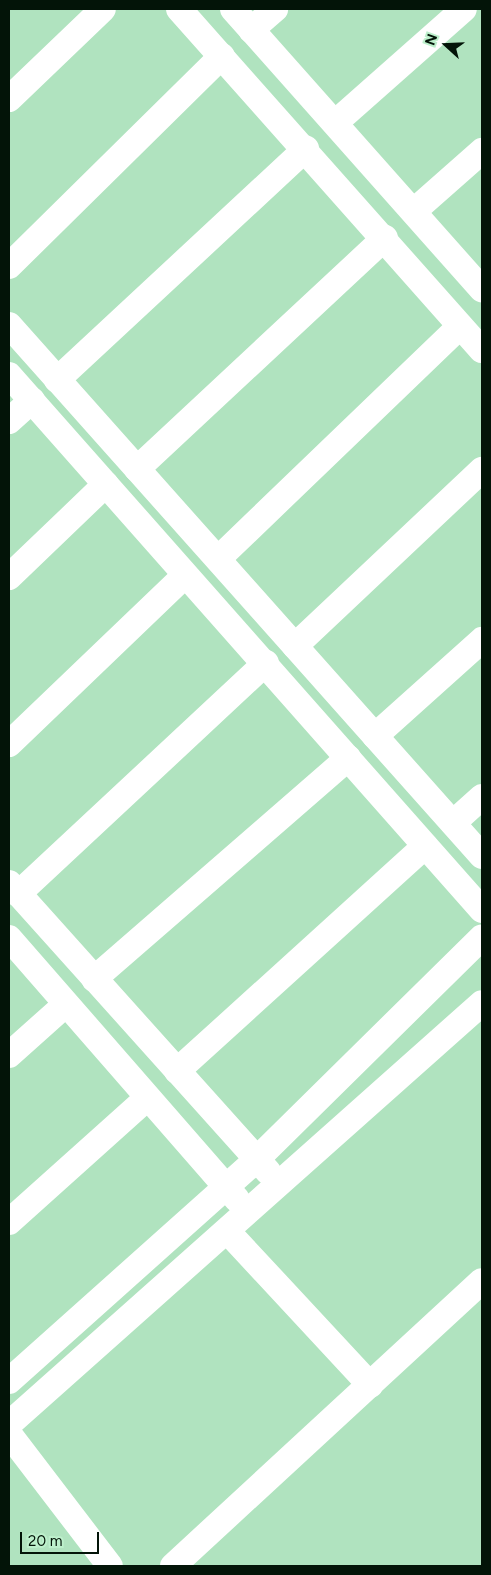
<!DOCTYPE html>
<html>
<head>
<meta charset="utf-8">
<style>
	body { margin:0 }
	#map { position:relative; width:491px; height:1575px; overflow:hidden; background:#b0e3bf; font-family:Figtree,sans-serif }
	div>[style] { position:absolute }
	.minor>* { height:26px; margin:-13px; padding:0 13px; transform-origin:13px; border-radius:13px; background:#fff }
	span { translate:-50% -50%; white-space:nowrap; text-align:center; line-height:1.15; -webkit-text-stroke:4px #bdf0cc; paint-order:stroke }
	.frame { position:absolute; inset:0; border:10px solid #031408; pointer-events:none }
	.north { position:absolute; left:421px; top:20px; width:50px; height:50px; -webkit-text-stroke:4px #bdf0cc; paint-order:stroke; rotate:290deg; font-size:14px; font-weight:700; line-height:20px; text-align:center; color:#031408 }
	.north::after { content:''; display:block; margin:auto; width:18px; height:22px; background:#031408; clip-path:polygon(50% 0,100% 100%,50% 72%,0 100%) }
	.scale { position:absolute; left:20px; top:1532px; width:79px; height:22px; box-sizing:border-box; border:2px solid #031408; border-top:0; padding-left:6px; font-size:15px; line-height:18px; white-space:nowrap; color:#031408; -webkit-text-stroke:4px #bdf0cc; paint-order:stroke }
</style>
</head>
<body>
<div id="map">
	<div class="minor">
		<div style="left:179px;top:9px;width:456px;rotate:48.4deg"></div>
		<div style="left:233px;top:9px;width:375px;rotate:48.4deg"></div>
		<div style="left:251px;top:30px;width:32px;rotate:-41deg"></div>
		<div style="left:9px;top:99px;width:130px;rotate:-43.8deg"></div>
		<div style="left:335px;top:123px;width:172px;rotate:-41.5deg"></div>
		<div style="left:414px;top:211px;width:91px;rotate:-41.4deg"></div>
		<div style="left:9px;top:266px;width:299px;rotate:-44.6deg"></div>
		<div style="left:9px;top:325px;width:711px;rotate:48.31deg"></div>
		<div style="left:9px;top:375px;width:714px;rotate:48.52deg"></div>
		<div style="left:57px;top:380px;width:340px;rotate:-42.9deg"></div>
		<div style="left:9px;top:421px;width:31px;rotate:-42deg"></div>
		<div style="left:137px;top:469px;width:339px;rotate:-43deg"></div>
		<div style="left:218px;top:559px;width:336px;rotate:-43.9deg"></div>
		<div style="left:9px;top:577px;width:134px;rotate:-43.8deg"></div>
		<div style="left:295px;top:646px;width:257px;rotate:-43.3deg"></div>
		<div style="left:375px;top:736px;width:144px;rotate:-41.9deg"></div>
		<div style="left:9px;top:744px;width:244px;rotate:-43.8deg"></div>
		<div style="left:453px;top:823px;width:39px;rotate:-42deg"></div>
		<div style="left:9px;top:883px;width:388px;rotate:48.1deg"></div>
		<div style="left:18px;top:894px;width:339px;rotate:-43deg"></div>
		<div style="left:9px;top:938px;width:347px;rotate:48.9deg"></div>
		<div style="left:94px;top:979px;width:337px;rotate:-41deg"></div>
		<div style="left:9px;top:1055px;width:76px;rotate:-41.8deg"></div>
		<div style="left:177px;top:1071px;width:335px;rotate:-42.2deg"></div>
		<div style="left:9px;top:1222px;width:184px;rotate:-41.9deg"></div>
		<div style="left:228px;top:1232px;width:209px;rotate:47.1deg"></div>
		<div style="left:9px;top:1381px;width:331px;rotate:-41.8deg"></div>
		<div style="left:256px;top:1160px;width:317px;rotate:-44.6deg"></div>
		<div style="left:9px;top:1424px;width:633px;rotate:-41.67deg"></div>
		<div style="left:9px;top:1434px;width:166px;rotate:52.6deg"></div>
		<div style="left:173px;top:1566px;width:420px;rotate:-42.7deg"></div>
	</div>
	<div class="frame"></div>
	<div class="north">N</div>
	<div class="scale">20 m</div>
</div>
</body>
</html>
